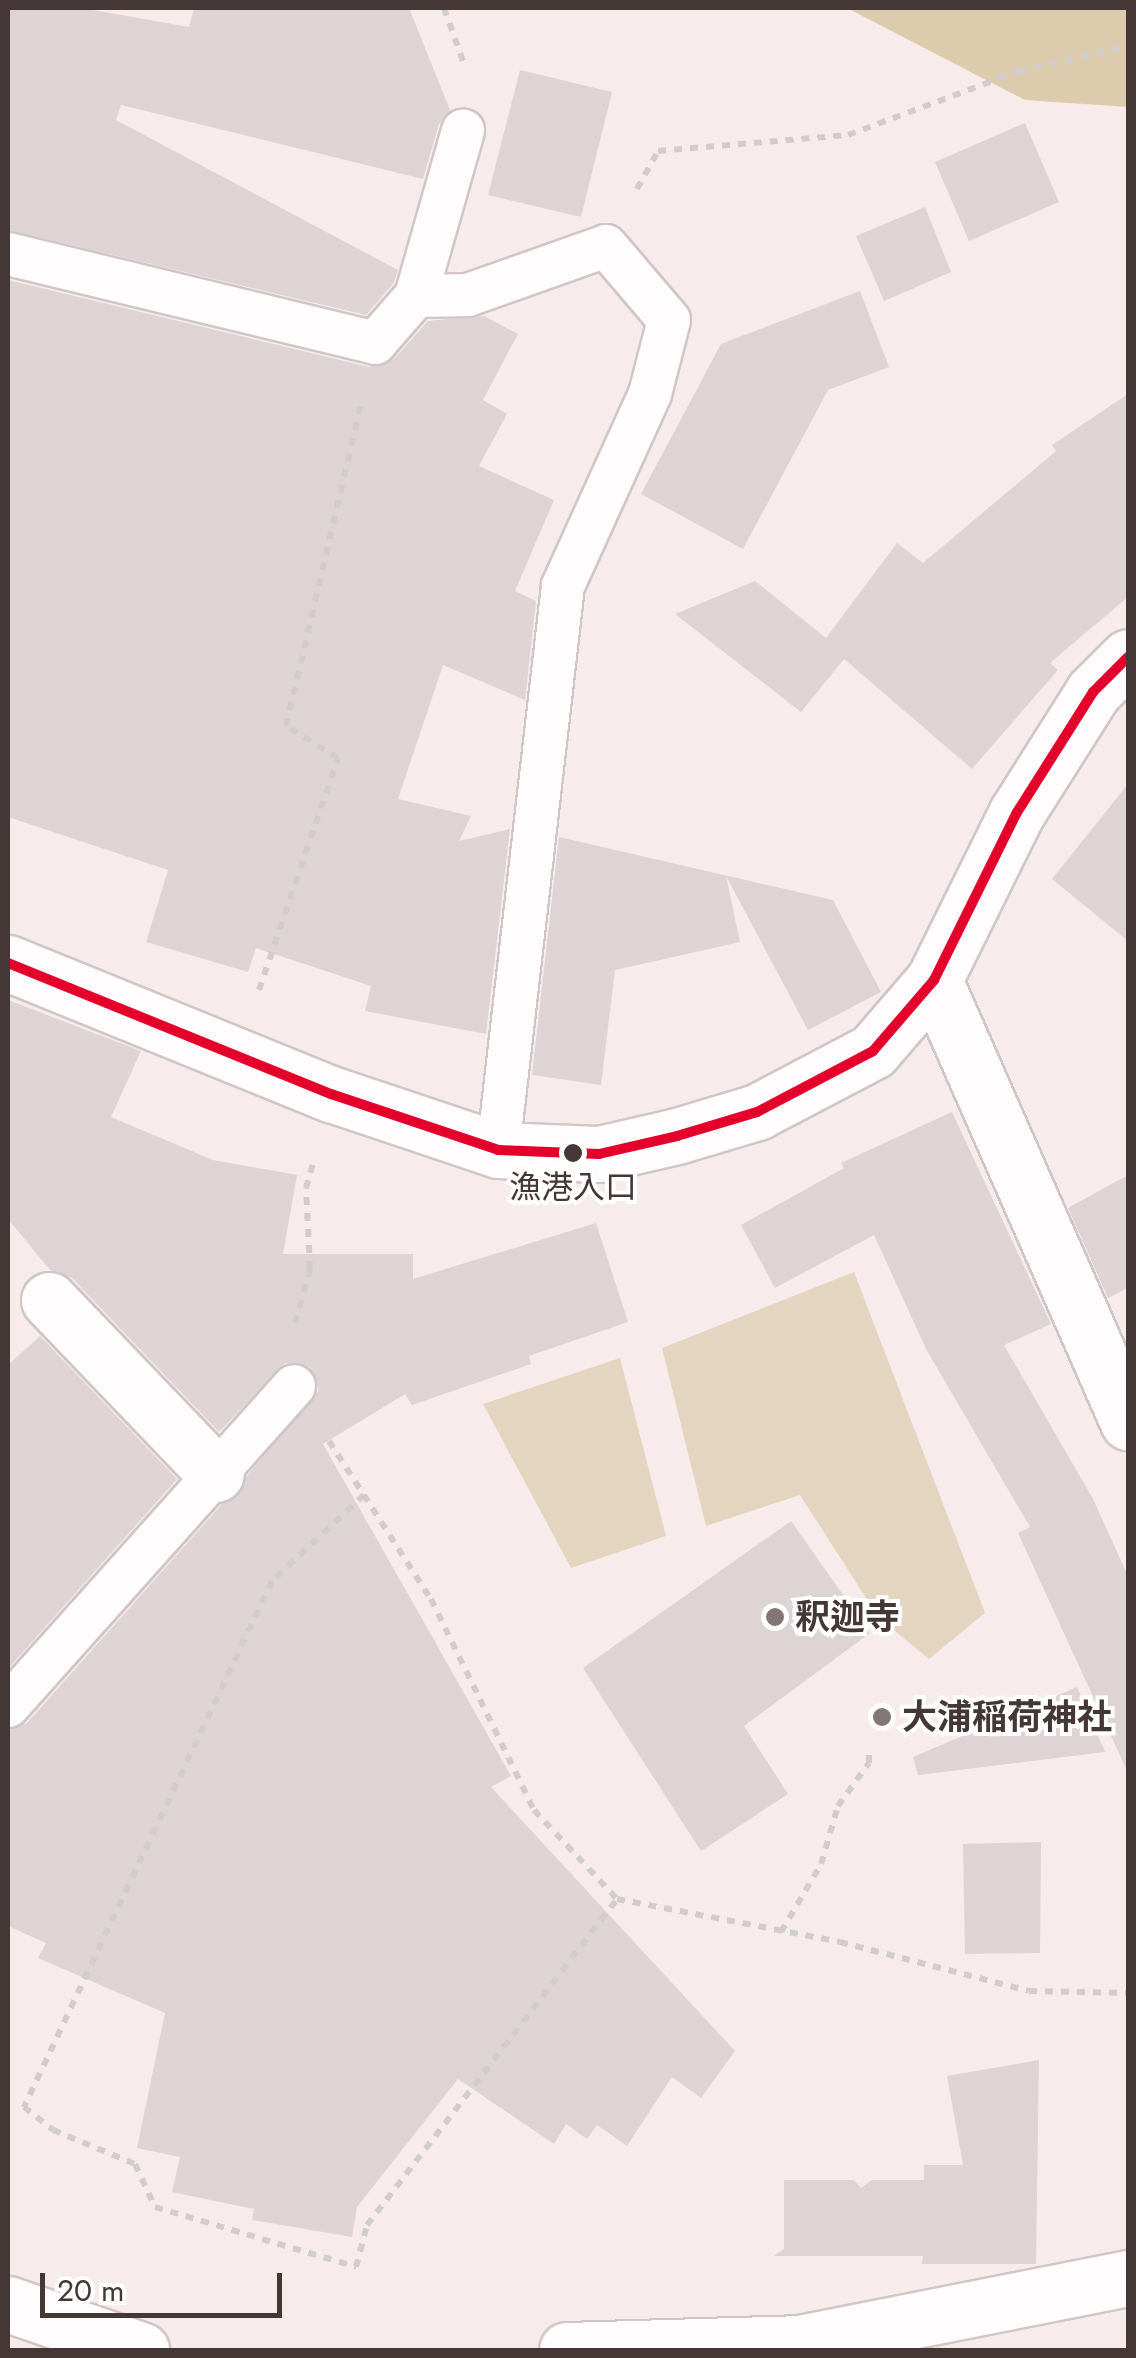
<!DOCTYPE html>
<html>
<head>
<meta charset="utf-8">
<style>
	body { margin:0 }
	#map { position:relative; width:1136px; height:2358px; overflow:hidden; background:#f7eceb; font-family:Jost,"Noto Sans JP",sans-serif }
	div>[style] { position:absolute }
	.green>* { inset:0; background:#e3d5bf }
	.forest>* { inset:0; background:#dcccad }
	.building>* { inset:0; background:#ded4d5 }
	.path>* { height:6px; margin-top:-3px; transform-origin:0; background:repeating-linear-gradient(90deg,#d2cdcd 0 8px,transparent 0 16px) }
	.roads { filter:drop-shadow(2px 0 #d1c6c5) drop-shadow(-2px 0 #d1c6c5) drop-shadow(0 2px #d1c6c5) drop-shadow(0 -2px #d1c6c5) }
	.service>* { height:42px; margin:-21px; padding:0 21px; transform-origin:21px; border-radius:21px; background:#fefcfc }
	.minor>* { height:55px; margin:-27.5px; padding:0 27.5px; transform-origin:27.5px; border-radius:27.5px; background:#fefcfc }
	.secondary>* { height:55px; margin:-27.5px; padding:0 27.5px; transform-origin:27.5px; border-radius:27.5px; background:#fefcfc }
	.bus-1>* { height:10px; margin:-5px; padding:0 5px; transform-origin:5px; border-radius:5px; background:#e4002b }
	.dots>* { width:28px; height:28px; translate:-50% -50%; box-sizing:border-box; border:5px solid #fff; border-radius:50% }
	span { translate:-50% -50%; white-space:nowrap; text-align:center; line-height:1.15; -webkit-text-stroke:8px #fff; paint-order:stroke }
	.bus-label { font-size:32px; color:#443736 }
	.poi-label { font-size:35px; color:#443736; font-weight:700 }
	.left { translate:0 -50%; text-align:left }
	.frame { position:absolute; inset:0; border:10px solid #443736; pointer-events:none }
	.scale { position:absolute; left:40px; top:2273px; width:242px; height:45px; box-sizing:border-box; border:5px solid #443736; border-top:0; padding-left:12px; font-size:30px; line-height:35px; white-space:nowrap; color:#443736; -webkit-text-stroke:8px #fff; paint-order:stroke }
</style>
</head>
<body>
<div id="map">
	<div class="green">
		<div style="clip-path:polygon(854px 1272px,985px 1613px,929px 1659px,879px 1618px,800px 1495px,706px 1526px,662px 1348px)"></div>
		<div style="clip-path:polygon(620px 1358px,666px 1536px,571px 1568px,483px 1404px)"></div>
	</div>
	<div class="forest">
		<div style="clip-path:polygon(847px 8px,1128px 8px,1128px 107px,1025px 100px)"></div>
	</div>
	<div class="building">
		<div style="clip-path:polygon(8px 8px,82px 8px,189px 27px,194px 8px,409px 8px,450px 110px,439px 124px,423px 179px,121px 105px,116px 120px,398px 270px,393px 284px,366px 315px,8px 230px)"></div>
		<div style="clip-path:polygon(520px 70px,612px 92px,581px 217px,488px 195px)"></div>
		<div style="clip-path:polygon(1025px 123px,1059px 202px,969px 241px,935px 162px)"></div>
		<div style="clip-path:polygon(925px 207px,951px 272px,884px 301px,856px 236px)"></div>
		<div style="clip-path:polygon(8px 280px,369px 367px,393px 360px,428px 321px,484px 316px,518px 334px,483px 400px,507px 414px,479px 466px,554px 500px,515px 591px,536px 601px,525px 700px,443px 665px,398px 799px,471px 816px,459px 841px,510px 829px,486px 1034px,365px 1011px,371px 986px,256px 948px,248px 972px,146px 942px,168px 870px,8px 817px)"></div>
		<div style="clip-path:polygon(860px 291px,889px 367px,828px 390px,743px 549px,641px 494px,721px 344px)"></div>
		<div style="clip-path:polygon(1128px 394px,1128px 597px,1050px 663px,1058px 670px,972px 769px,844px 659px,801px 712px,675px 614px,755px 581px,826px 638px,897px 543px,923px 563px,1056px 451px,1052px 445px)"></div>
		<div style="clip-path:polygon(1128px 784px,1128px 941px,1052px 879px)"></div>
		<div style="clip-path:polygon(559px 837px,833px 900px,881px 992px,808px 1030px,726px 876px,740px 942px,615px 970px,601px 1085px,532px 1075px)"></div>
		<div style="clip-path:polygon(8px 1000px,141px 1051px,111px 1117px,213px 1160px,297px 1175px,283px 1254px,413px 1254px,413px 1279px,596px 1223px,628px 1322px,529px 1356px,531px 1364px,412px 1405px,405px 1394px,323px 1444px,511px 1776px,491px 1787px,735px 2051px,701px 2098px,672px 2077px,627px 2146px,597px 2125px,587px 2139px,566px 2124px,554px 2144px,458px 2079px,357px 2207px,352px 2237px,252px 2220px,254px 2209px,172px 2192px,180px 2157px,137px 2148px,165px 2013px,38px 1958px,46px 1943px,8px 1926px,8px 1730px,27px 1723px,222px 1504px,238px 1496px,246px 1477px,319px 1390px,310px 1367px,285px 1363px,219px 1432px,72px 1278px,50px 1270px,8px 1219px)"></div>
		<div style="clip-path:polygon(952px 1112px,1051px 1324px,1004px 1345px,1093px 1499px,1128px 1576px,1128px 1773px,1018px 1533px,1030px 1527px,926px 1349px,874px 1235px,775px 1288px,741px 1225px,844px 1168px,841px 1163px)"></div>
		<div style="clip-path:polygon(1128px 1175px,1128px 1288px,1108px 1298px,1068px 1208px)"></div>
		<div style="clip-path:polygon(40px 1336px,177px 1479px,8px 1669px,8px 1365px)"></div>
		<div style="clip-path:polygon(791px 1521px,870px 1633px,744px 1726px,788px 1794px,701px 1851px,583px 1668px)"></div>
		<div style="clip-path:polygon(1077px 1687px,1105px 1752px,918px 1775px,913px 1757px)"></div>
		<div style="clip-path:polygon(1041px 1842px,1040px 1953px,965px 1954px,963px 1844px)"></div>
		<div style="clip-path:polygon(1039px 2060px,1036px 2264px,922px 2264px,923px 2256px,774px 2256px,784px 2249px,784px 2180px,854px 2180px,861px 2188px,872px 2180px,924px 2180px,924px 2165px,963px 2165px,947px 2076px)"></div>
	</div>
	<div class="path">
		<div style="left:444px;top:8px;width:63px;rotate:70.4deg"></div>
		<div style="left:637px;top:189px;width:43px;rotate:-61.1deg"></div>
		<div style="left:658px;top:151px;width:191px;rotate:-4.8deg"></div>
		<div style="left:848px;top:135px;width:183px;rotate:-20.5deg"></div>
		<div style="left:1019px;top:71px;width:112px;rotate:-12.9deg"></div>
		<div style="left:259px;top:990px;width:245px;rotate:-71.2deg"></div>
		<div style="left:338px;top:758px;width:61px;rotate:-148.4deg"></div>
		<div style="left:286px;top:726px;width:332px;rotate:-76.9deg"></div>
		<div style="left:295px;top:1323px;width:56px;rotate:-74.5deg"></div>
		<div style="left:310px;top:1269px;width:81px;rotate:-92.8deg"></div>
		<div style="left:306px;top:1188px;width:26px;rotate:-74deg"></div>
		<div style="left:329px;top:1441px;width:188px;rotate:57.2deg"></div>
		<div style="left:431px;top:1599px;width:235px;rotate:64deg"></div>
		<div style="left:534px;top:1810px;width:122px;rotate:47deg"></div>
		<div style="left:617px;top:1899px;width:227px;rotate:10.9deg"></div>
		<div style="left:840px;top:1942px;width:195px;rotate:14.5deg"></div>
		<div style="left:1029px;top:1991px;width:99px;rotate:1.2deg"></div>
		<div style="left:364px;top:1495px;width:126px;rotate:136.9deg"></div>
		<div style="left:272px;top:1581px;width:582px;rotate:115.24deg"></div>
		<div style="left:24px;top:2107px;width:37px;rotate:38deg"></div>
		<div style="left:53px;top:2130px;width:89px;rotate:22.5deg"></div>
		<div style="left:135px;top:2164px;width:47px;rotate:65.1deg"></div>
		<div style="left:155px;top:2207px;width:210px;rotate:16.6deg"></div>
		<div style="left:356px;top:2267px;width:43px;rotate:-75.3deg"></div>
		<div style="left:367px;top:2225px;width:411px;rotate:-52.5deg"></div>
		<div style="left:781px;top:1932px;width:79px;rotate:-59.5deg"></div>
		<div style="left:821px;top:1864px;width:60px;rotate:-73.7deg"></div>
		<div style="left:838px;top:1806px;width:53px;rotate:-54.2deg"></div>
		<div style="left:869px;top:1763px;width:16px;rotate:-90deg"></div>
	</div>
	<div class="roads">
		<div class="service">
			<div style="left:8px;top:254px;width:378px;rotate:13.6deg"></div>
			<div style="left:375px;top:343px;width:62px;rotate:-48.9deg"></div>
			<div style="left:416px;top:296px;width:172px;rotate:-74.1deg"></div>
			<div style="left:416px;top:296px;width:52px;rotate:-1.1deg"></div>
			<div style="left:468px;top:295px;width:146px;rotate:-19.5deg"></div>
			<div style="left:606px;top:246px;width:97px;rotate:49.6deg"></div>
			<div style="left:669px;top:320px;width:76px;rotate:104.4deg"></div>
			<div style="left:650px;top:394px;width:211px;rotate:114.4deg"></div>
			<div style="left:563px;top:586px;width:568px;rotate:96.57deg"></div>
			<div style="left:8px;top:1706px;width:429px;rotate:-48.2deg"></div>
		</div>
		<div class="minor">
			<div style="left:934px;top:980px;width:483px;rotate:66.3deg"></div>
			<div style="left:49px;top:1300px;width:241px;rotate:46.2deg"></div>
			<div style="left:8px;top:2304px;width:141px;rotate:19.1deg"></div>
			<div style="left:567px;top:2350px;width:233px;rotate:-1.7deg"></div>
			<div style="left:800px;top:2343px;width:334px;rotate:-11.2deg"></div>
		</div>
		<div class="secondary">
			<div style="left:8px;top:963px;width:349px;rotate:22.1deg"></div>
			<div style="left:331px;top:1094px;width:176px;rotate:18.5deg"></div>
			<div style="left:498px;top:1150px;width:101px;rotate:2.3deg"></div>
			<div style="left:599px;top:1154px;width:80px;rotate:-13deg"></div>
			<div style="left:677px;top:1136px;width:84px;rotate:-16.7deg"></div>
			<div style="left:757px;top:1112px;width:131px;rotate:-27.7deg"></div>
			<div style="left:873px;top:1051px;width:94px;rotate:-49.3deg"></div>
			<div style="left:934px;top:980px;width:185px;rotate:-63.7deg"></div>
			<div style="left:1016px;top:814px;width:144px;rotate:-57.7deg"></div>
			<div style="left:1093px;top:692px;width:49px;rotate:-45deg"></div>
		</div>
	</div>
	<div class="bus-1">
		<div style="left:8px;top:963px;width:349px;rotate:22.1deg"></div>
		<div style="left:331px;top:1094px;width:176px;rotate:18.5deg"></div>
		<div style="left:498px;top:1150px;width:101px;rotate:2.3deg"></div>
		<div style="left:599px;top:1154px;width:80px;rotate:-13deg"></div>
		<div style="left:677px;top:1136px;width:84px;rotate:-16.7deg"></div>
		<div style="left:757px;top:1112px;width:131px;rotate:-27.7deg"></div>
		<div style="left:873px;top:1051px;width:94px;rotate:-49.3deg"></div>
		<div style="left:934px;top:980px;width:185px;rotate:-63.7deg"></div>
		<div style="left:1016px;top:814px;width:144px;rotate:-57.7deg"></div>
		<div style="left:1093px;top:692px;width:49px;rotate:-45deg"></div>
	</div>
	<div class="dots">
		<div style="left:573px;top:1153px;background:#443736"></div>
		<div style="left:775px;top:1617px;background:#837675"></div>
		<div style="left:882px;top:1717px;background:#837675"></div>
	</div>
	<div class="bus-label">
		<span style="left:573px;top:1187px">漁港入口</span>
	</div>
	<div class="poi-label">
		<span class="left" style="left:795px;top:1617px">釈迦寺</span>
		<span class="left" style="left:902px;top:1717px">大浦稲荷神社</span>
	</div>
	<div class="frame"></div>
	<div class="scale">20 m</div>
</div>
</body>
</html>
